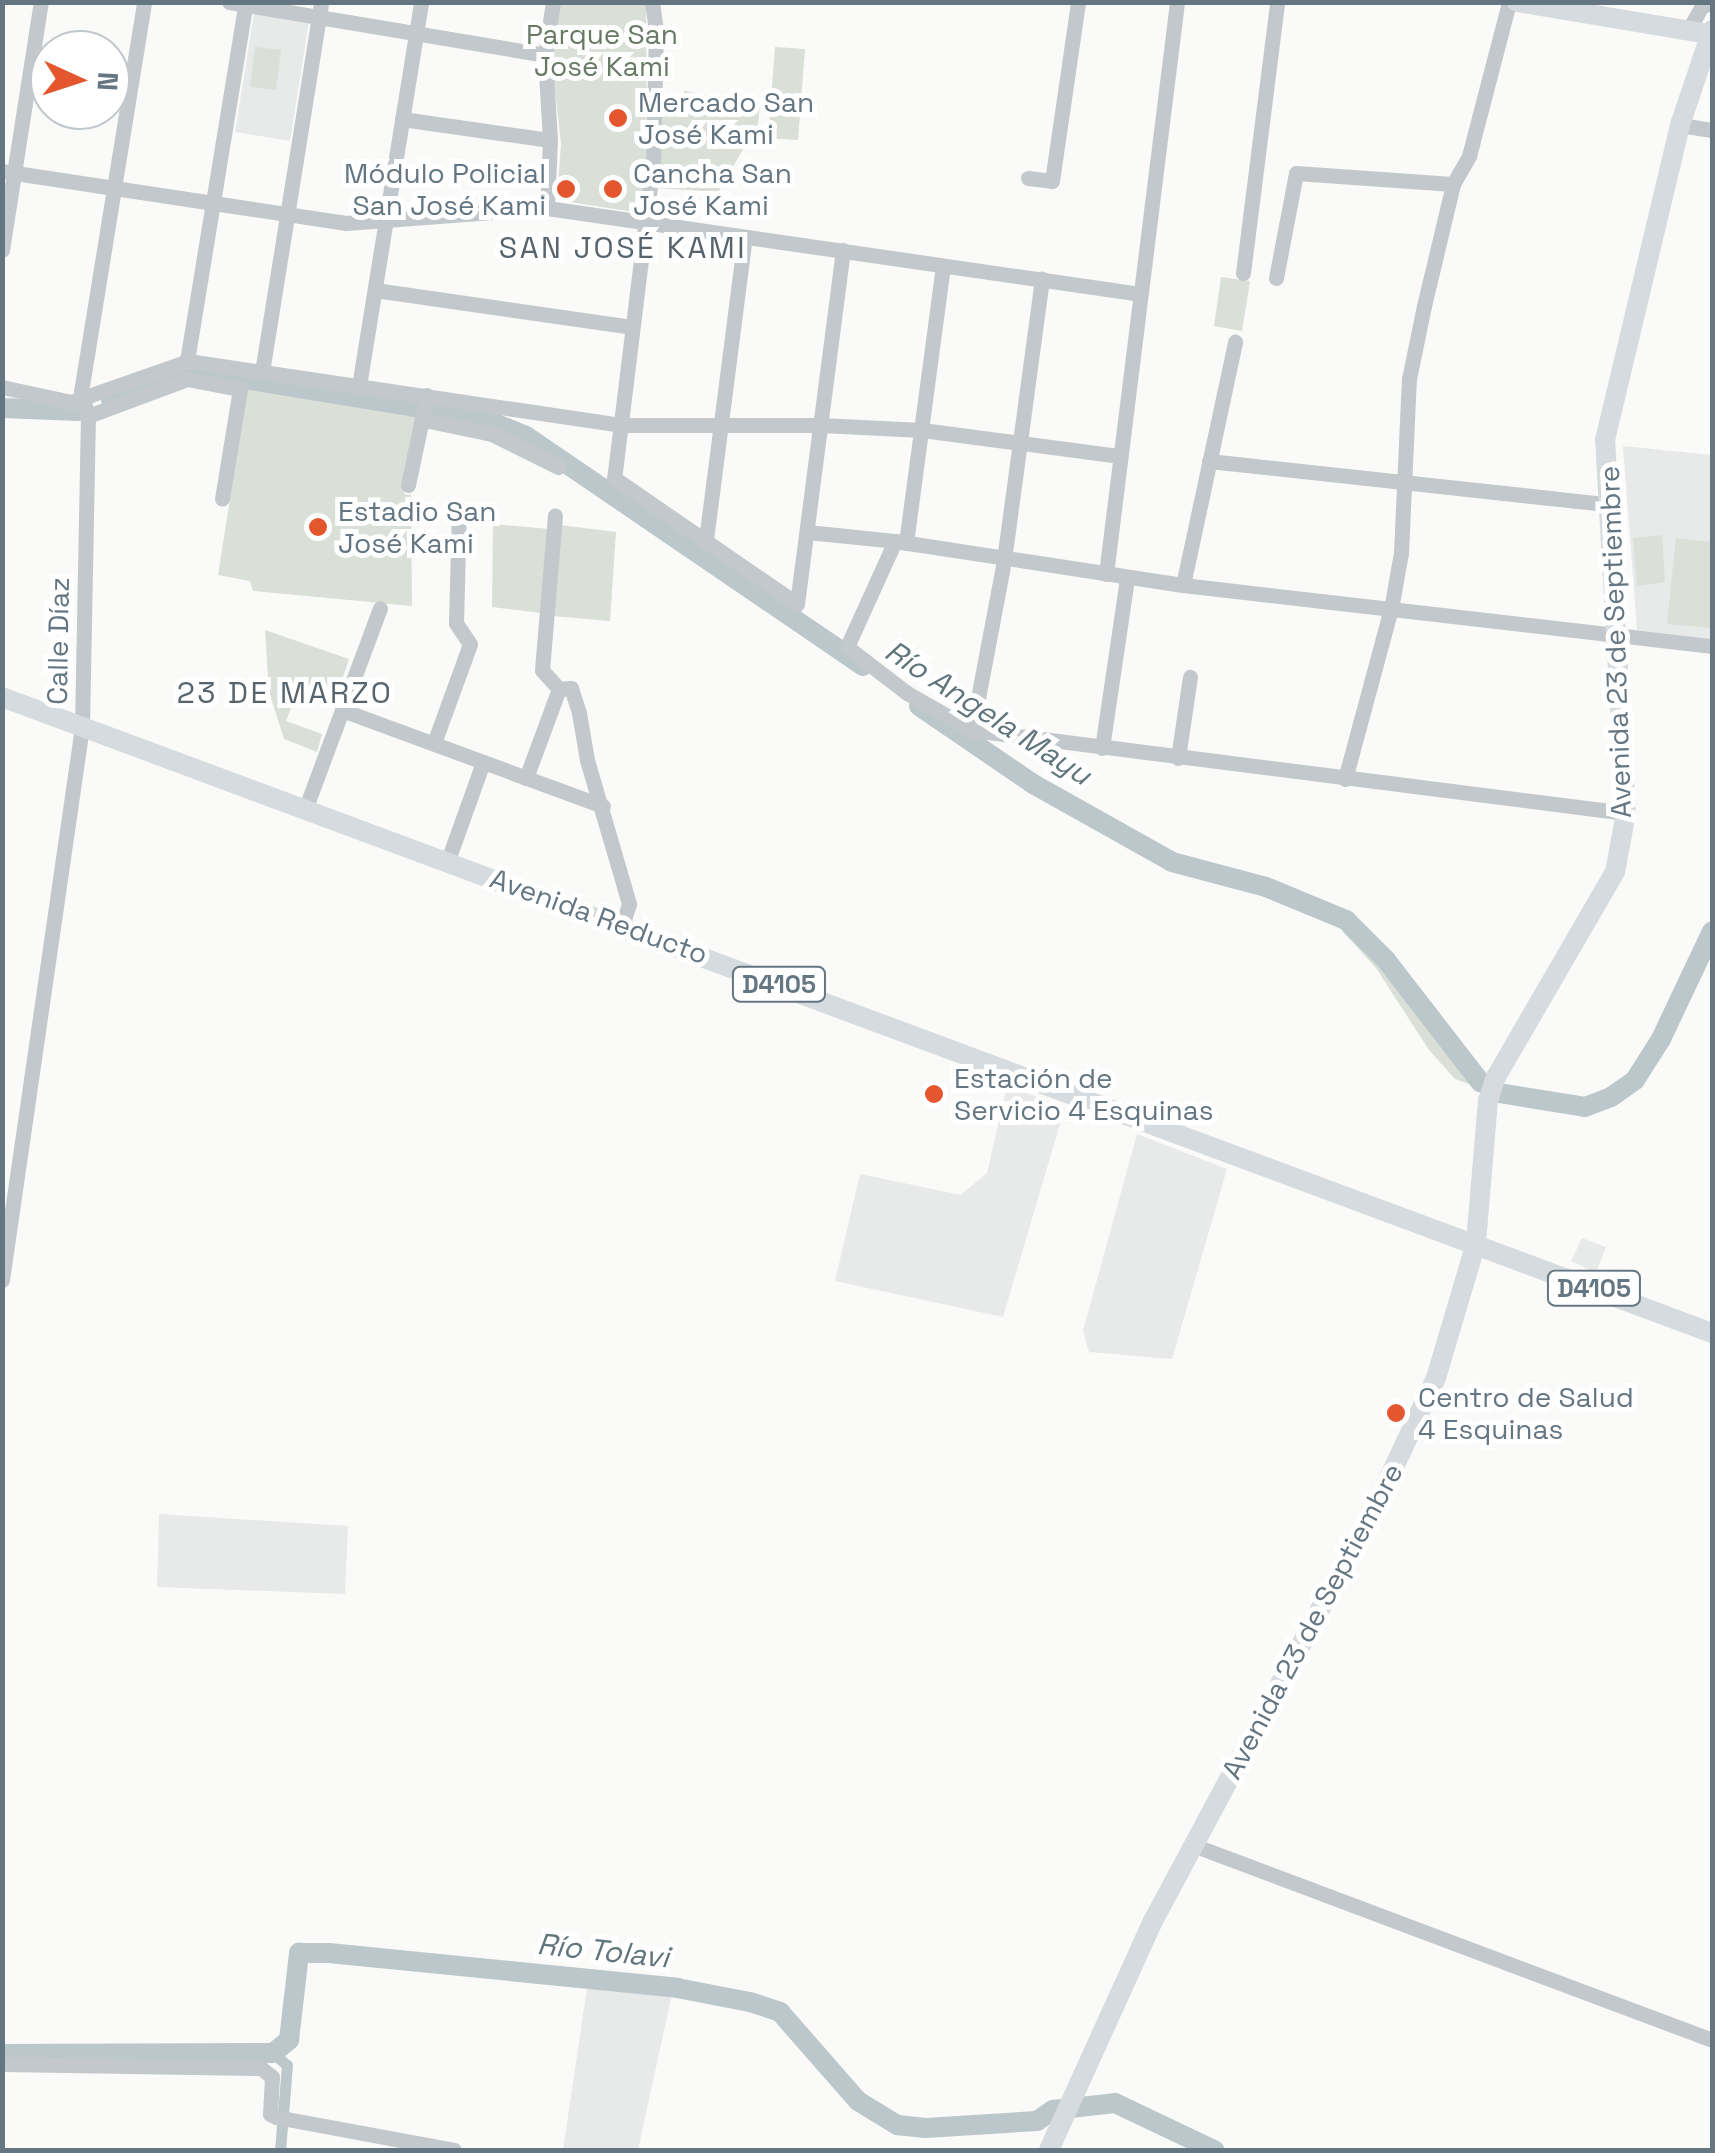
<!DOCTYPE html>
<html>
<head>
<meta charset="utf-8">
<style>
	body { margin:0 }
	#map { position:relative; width:1715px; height:2153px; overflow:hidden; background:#fafaf8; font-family:"Space Grotesk",sans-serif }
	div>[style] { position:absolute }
	.built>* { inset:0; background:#e8e9e9 }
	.green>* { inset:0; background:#dadfd7 }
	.canal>* { height:11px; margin:-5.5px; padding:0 5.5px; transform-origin:5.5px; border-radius:5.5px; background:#bbc7cb }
	.river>* { height:20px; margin:-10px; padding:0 10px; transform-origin:10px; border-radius:10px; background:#bbc7cb }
	.minor>* { height:15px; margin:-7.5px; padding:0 7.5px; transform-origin:7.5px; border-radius:7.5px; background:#c3c8cc }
	.major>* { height:20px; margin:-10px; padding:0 10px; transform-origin:10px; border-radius:10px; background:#d6dbdf }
	.dots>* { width:28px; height:28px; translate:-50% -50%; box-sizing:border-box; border:5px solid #fff; border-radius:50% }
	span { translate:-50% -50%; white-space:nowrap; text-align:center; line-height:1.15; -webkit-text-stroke:10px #fff; paint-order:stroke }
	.shield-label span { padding:2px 8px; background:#fff; border:2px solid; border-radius:8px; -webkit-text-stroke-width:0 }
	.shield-label { font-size:25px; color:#657683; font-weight:700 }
	.park-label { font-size:28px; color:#687a64 }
	.poi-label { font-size:28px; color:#657683 }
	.left { translate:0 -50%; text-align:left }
	.right { translate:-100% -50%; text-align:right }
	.street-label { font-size:28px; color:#657683 }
	.neighbourhood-label { font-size:30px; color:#57646e; letter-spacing:2.5px }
	.water-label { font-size:30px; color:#60757c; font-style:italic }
	.frame { position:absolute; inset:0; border:5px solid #657683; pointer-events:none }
	.north { position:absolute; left:30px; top:30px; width:100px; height:100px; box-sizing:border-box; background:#fff; border:2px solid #c1c8cd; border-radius:50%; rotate:93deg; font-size:28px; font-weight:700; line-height:40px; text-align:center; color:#657683 }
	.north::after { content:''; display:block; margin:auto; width:35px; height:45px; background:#e4572e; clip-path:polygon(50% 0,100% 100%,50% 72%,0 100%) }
</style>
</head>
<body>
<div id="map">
	<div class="built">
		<div style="clip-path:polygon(254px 13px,309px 22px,290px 141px,235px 132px)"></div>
		<div style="clip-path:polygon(1623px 446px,1712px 455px,1712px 639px,1637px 630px)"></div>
		<div style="clip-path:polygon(1007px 1086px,1065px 1107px,1003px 1317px,835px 1281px,860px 1174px,961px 1195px,987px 1173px)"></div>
		<div style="clip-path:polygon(1137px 1134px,1227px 1169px,1172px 1359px,1089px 1352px,1083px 1331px)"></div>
		<div style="clip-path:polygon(1582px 1238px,1606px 1247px,1596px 1273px,1571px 1261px)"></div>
		<div style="clip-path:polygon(159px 1514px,348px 1526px,345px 1594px,157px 1587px)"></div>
		<div style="clip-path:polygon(587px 1988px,672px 1994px,638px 2150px,563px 2150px)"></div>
	</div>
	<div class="green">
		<div style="clip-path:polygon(559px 3px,646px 3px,647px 163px,641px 213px,557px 200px,561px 144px,551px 54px)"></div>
		<div style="clip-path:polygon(255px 47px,281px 50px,276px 90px,250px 87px)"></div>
		<div style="clip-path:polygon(775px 47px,805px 49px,798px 140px,768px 138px)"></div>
		<div style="clip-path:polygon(684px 91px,760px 105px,758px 124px,718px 192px,657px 188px,661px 112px,682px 113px)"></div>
		<div style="clip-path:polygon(1221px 277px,1250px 281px,1242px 331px,1214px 326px)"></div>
		<div style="clip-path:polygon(233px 371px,422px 400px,404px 494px,411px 495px,412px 606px,253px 591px,250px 581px,218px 575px,244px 410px,243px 387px,233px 381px)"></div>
		<div style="clip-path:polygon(493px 524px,549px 529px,542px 613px,492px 607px)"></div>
		<div style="clip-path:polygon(560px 525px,616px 532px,610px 621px,552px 616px)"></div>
		<div style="clip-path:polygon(1662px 535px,1665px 582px,1637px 586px,1633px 538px)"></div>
		<div style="clip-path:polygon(1676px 538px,1712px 542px,1712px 628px,1667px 624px)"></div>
		<div style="clip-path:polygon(265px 630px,349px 659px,337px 695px,301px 683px,286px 721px,322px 734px,317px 752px,284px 739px,269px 692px)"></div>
		<div style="clip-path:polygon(1342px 931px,1354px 936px,1385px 968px,1480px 1088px,1455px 1079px,1429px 1050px,1376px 968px)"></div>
	</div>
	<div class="canal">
		<div style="left:273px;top:2053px;width:18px;rotate:41deg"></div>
		<div style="left:287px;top:2065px;width:85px;rotate:94.7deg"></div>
	</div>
	<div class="river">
		<div style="left:111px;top:400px;width:84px;rotate:-21deg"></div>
		<div style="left:189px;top:370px;width:230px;rotate:9.3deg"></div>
		<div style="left:2px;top:408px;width:77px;rotate:2.2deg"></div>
		<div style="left:437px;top:411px;width:46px;rotate:8.8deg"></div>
		<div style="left:482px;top:418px;width:48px;rotate:22.2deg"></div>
		<div style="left:526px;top:436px;width:408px;rotate:34.3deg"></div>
		<div style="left:919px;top:706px;width:140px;rotate:34.3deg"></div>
		<div style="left:1035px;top:785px;width:157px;rotate:29.3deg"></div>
		<div style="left:1172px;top:862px;width:97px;rotate:14.9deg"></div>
		<div style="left:1266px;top:887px;width:87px;rotate:22.4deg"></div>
		<div style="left:1346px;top:920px;width:57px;rotate:45deg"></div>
		<div style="left:1386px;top:960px;width:155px;rotate:52.3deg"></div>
		<div style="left:1499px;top:1093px;width:87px;rotate:9.2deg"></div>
		<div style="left:1585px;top:1107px;width:28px;rotate:-21deg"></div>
		<div style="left:1611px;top:1097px;width:29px;rotate:-35deg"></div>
		<div style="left:1635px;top:1080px;width:49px;rotate:-57.6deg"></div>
		<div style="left:1661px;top:1039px;width:119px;rotate:-64.7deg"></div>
		<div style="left:2px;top:2054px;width:271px;rotate:-0.2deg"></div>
		<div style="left:273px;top:2053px;width:21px;rotate:-39deg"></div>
		<div style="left:289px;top:2040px;width:88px;rotate:-83.4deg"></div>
		<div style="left:299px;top:1953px;width:30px"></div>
		<div style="left:329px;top:1953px;width:350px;rotate:5.7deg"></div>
		<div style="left:677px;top:1988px;width:74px;rotate:10.9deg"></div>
		<div style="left:750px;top:2002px;width:32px;rotate:18deg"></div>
		<div style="left:780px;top:2012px;width:118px;rotate:48.8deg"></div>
		<div style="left:858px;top:2101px;width:46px;rotate:31.6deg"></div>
		<div style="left:897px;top:2125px;width:29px;rotate:6deg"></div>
		<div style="left:926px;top:2128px;width:111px;rotate:-3.6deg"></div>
		<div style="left:1037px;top:2121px;width:19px;rotate:-35deg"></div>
		<div style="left:1053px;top:2110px;width:62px;rotate:-6.4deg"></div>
		<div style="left:1115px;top:2103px;width:110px;rotate:25.4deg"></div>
	</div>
	<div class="minor">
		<div style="left:229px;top:2px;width:320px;rotate:9.5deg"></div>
		<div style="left:652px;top:2px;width:27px;rotate:82deg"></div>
		<div style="left:656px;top:29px;width:133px;rotate:91.3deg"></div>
		<div style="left:653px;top:162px;width:318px;rotate:97deg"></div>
		<div style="left:614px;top:478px;width:222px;rotate:34.5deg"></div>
		<div style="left:797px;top:604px;width:357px;rotate:-82.6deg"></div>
		<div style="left:1688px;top:31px;width:29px;rotate:-61deg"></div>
		<div style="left:1702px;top:6px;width:10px;rotate:-17deg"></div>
		<div style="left:402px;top:119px;width:149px;rotate:8.1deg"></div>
		<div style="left:1680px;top:125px;width:32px;rotate:9deg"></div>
		<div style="left:2px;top:171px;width:348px;rotate:8.6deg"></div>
		<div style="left:346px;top:223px;width:202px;rotate:-4.3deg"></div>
		<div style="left:547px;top:208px;width:599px;rotate:8.25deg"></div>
		<div style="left:1028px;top:178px;width:24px;rotate:7deg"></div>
		<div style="left:1052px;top:181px;width:181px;rotate:-81.7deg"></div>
		<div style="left:547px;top:208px;width:68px;rotate:-87.5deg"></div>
		<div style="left:550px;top:140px;width:85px;rotate:-93.4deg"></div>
		<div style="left:545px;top:55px;width:54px;rotate:-81.4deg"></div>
		<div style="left:2px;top:250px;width:251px;rotate:-81.1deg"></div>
		<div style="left:1243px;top:273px;width:273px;rotate:-82.8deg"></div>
		<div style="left:1276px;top:278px;width:107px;rotate:-79.2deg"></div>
		<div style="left:1296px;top:173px;width:157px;rotate:4deg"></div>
		<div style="left:375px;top:290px;width:259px;rotate:8.2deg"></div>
		<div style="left:187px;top:361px;width:364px;rotate:-80.7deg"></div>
		<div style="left:262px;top:372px;width:375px;rotate:-80.9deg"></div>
		<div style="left:359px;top:386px;width:389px;rotate:-80.8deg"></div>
		<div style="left:2px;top:387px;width:71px;rotate:12.3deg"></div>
		<div style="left:71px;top:402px;width:124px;rotate:-19.3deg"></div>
		<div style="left:188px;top:361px;width:439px;rotate:8.4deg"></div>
		<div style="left:622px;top:425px;width:199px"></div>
		<div style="left:821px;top:425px;width:101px;rotate:2.8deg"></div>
		<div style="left:922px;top:430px;width:200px;rotate:7.5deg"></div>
		<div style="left:88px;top:416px;width:106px;rotate:-20.5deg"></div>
		<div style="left:187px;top:379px;width:54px;rotate:10.7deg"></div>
		<div style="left:240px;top:389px;width:111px;rotate:99.3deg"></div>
		<div style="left:424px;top:420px;width:69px;rotate:11.6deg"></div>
		<div style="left:492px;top:434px;width:74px;rotate:26.6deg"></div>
		<div style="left:1209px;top:461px;width:404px;rotate:6.2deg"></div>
		<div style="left:408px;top:485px;width:92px;rotate:-78.1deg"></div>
		<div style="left:807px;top:532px;width:88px;rotate:5.8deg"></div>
		<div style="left:895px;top:541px;width:291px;rotate:8.7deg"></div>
		<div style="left:1183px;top:585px;width:533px;rotate:6.58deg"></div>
		<div style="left:706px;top:540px;width:305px;rotate:-82.7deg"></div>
		<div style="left:895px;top:541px;width:116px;rotate:114.4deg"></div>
		<div style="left:847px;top:647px;width:76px;rotate:37.5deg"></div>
		<div style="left:907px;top:693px;width:75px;rotate:29.6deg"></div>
		<div style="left:972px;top:730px;width:659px;rotate:7.23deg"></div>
		<div style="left:906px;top:543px;width:279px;rotate:-82.4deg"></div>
		<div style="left:1106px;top:574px;width:576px;rotate:-82.92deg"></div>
		<div style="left:1183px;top:585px;width:249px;rotate:-77.9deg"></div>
		<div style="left:559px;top:689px;width:12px;rotate:-5deg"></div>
		<div style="left:571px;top:688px;width:26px;rotate:72deg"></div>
		<div style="left:579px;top:713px;width:48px;rotate:80.3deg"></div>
		<div style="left:587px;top:760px;width:150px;rotate:73.7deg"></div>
		<div style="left:629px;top:904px;width:22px;rotate:108deg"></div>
		<div style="left:342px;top:710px;width:278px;rotate:20.2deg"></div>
		<div style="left:972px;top:730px;width:173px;rotate:-79.3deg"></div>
		<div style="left:1004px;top:560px;width:284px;rotate:-82.3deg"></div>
		<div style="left:434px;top:743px;width:105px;rotate:-70deg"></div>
		<div style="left:470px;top:644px;width:25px;rotate:-124deg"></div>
		<div style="left:456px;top:623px;width:113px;rotate:-88.5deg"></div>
		<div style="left:1102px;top:748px;width:172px;rotate:-81.6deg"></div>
		<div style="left:1178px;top:758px;width:82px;rotate:-81.6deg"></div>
		<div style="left:526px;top:778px;width:95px;rotate:-69.7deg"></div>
		<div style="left:559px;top:689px;width:25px;rotate:-132deg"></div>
		<div style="left:542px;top:670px;width:155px;rotate:-85.2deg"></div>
		<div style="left:1345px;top:779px;width:176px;rotate:-74.9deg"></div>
		<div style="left:1391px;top:609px;width:57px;rotate:-79.9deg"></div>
		<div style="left:1401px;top:553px;width:174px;rotate:-87.4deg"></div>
		<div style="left:1409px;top:379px;width:75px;rotate:-78.4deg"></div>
		<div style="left:1424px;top:306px;width:125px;rotate:-76.6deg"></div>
		<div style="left:1453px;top:184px;width:32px;rotate:-60deg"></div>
		<div style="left:1469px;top:156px;width:159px;rotate:-75.4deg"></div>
		<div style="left:306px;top:807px;width:212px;rotate:-69.6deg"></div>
		<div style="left:448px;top:860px;width:104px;rotate:-70.3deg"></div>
		<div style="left:2px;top:1280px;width:559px;rotate:-81.77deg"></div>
		<div style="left:82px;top:727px;width:311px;rotate:-88.9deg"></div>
		<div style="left:88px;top:416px;width:25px;rotate:-106deg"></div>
		<div style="left:81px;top:392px;width:395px;rotate:-80.8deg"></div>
		<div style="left:1193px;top:1845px;width:554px;rotate:20.59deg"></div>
		<div style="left:2px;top:2064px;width:259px;rotate:0.9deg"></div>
		<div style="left:261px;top:2068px;width:14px;rotate:39deg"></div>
		<div style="left:272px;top:2077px;width:37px;rotate:93deg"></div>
		<div style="left:270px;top:2114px;width:7px;rotate:27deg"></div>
		<div style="left:276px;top:2117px;width:181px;rotate:10.5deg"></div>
	</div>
	<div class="major">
		<div style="left:1517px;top:2px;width:195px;rotate:9.5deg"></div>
		<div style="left:2px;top:697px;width:1824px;rotate:20.4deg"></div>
		<div style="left:1049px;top:2150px;width:252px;rotate:-65.6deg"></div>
		<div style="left:1153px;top:1921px;width:479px;rotate:-61.8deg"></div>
		<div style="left:1379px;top:1499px;width:134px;rotate:-64.8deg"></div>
		<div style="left:1436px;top:1378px;width:141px;rotate:-73.5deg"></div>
		<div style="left:1476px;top:1243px;width:143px;rotate:-85.2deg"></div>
		<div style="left:1488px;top:1101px;width:25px;rotate:-72deg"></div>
		<div style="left:1496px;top:1077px;width:237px;rotate:-59.9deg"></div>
		<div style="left:1615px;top:872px;width:60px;rotate:-79.4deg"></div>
		<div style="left:1626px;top:813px;width:374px;rotate:-93.2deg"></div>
		<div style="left:1605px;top:440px;width:324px;rotate:-76.6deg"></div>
		<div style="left:1680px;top:125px;width:100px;rotate:-71.4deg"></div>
	</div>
	<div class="dots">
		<div style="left:618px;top:118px;background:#e4572e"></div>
		<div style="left:566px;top:189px;background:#e4572e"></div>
		<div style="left:613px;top:189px;background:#e4572e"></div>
		<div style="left:318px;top:527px;background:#e4572e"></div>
		<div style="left:934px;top:1094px;background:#e4572e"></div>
		<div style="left:1396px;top:1413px;background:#e4572e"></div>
	</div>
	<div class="shield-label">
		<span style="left:779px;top:984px">D4105</span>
		<span style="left:1594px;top:1288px">D4105</span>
	</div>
	<div class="park-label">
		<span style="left:602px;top:50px">Parque San<br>José Kami</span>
	</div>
	<div class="poi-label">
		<span class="left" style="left:638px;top:118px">Mercado San<br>José Kami</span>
		<span class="right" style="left:546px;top:189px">Módulo Policial<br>San José Kami</span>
		<span class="left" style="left:633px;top:189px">Cancha San<br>José Kami</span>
		<span class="left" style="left:338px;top:527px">Estadio San<br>José Kami</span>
		<span class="left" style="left:954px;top:1094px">Estación de<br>Servicio 4 Esquinas</span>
		<span class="left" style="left:1418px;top:1413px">Centro de Salud<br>4 Esquinas</span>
	</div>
	<div class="street-label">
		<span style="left:58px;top:641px;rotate:-89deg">Calle Díaz</span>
		<span style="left:1615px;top:642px;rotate:-92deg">Avenida 23 de Septiembre</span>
		<span style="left:599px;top:916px;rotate:20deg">Avenida Reducto</span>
		<span style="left:1312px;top:1621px;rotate:-62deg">Avenida 23 de Septiembre</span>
	</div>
	<div class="neighbourhood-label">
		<span style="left:623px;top:248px">SAN JOSÉ KAMI</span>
		<span style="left:285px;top:693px">23 DE MARZO</span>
	</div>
	<div class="water-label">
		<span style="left:988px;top:713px;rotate:33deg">Río Angela Mayu</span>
		<span style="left:603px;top:1951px;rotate:6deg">Río Tolavi</span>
	</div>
	<div class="frame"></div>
	<div class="north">N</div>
</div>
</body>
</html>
